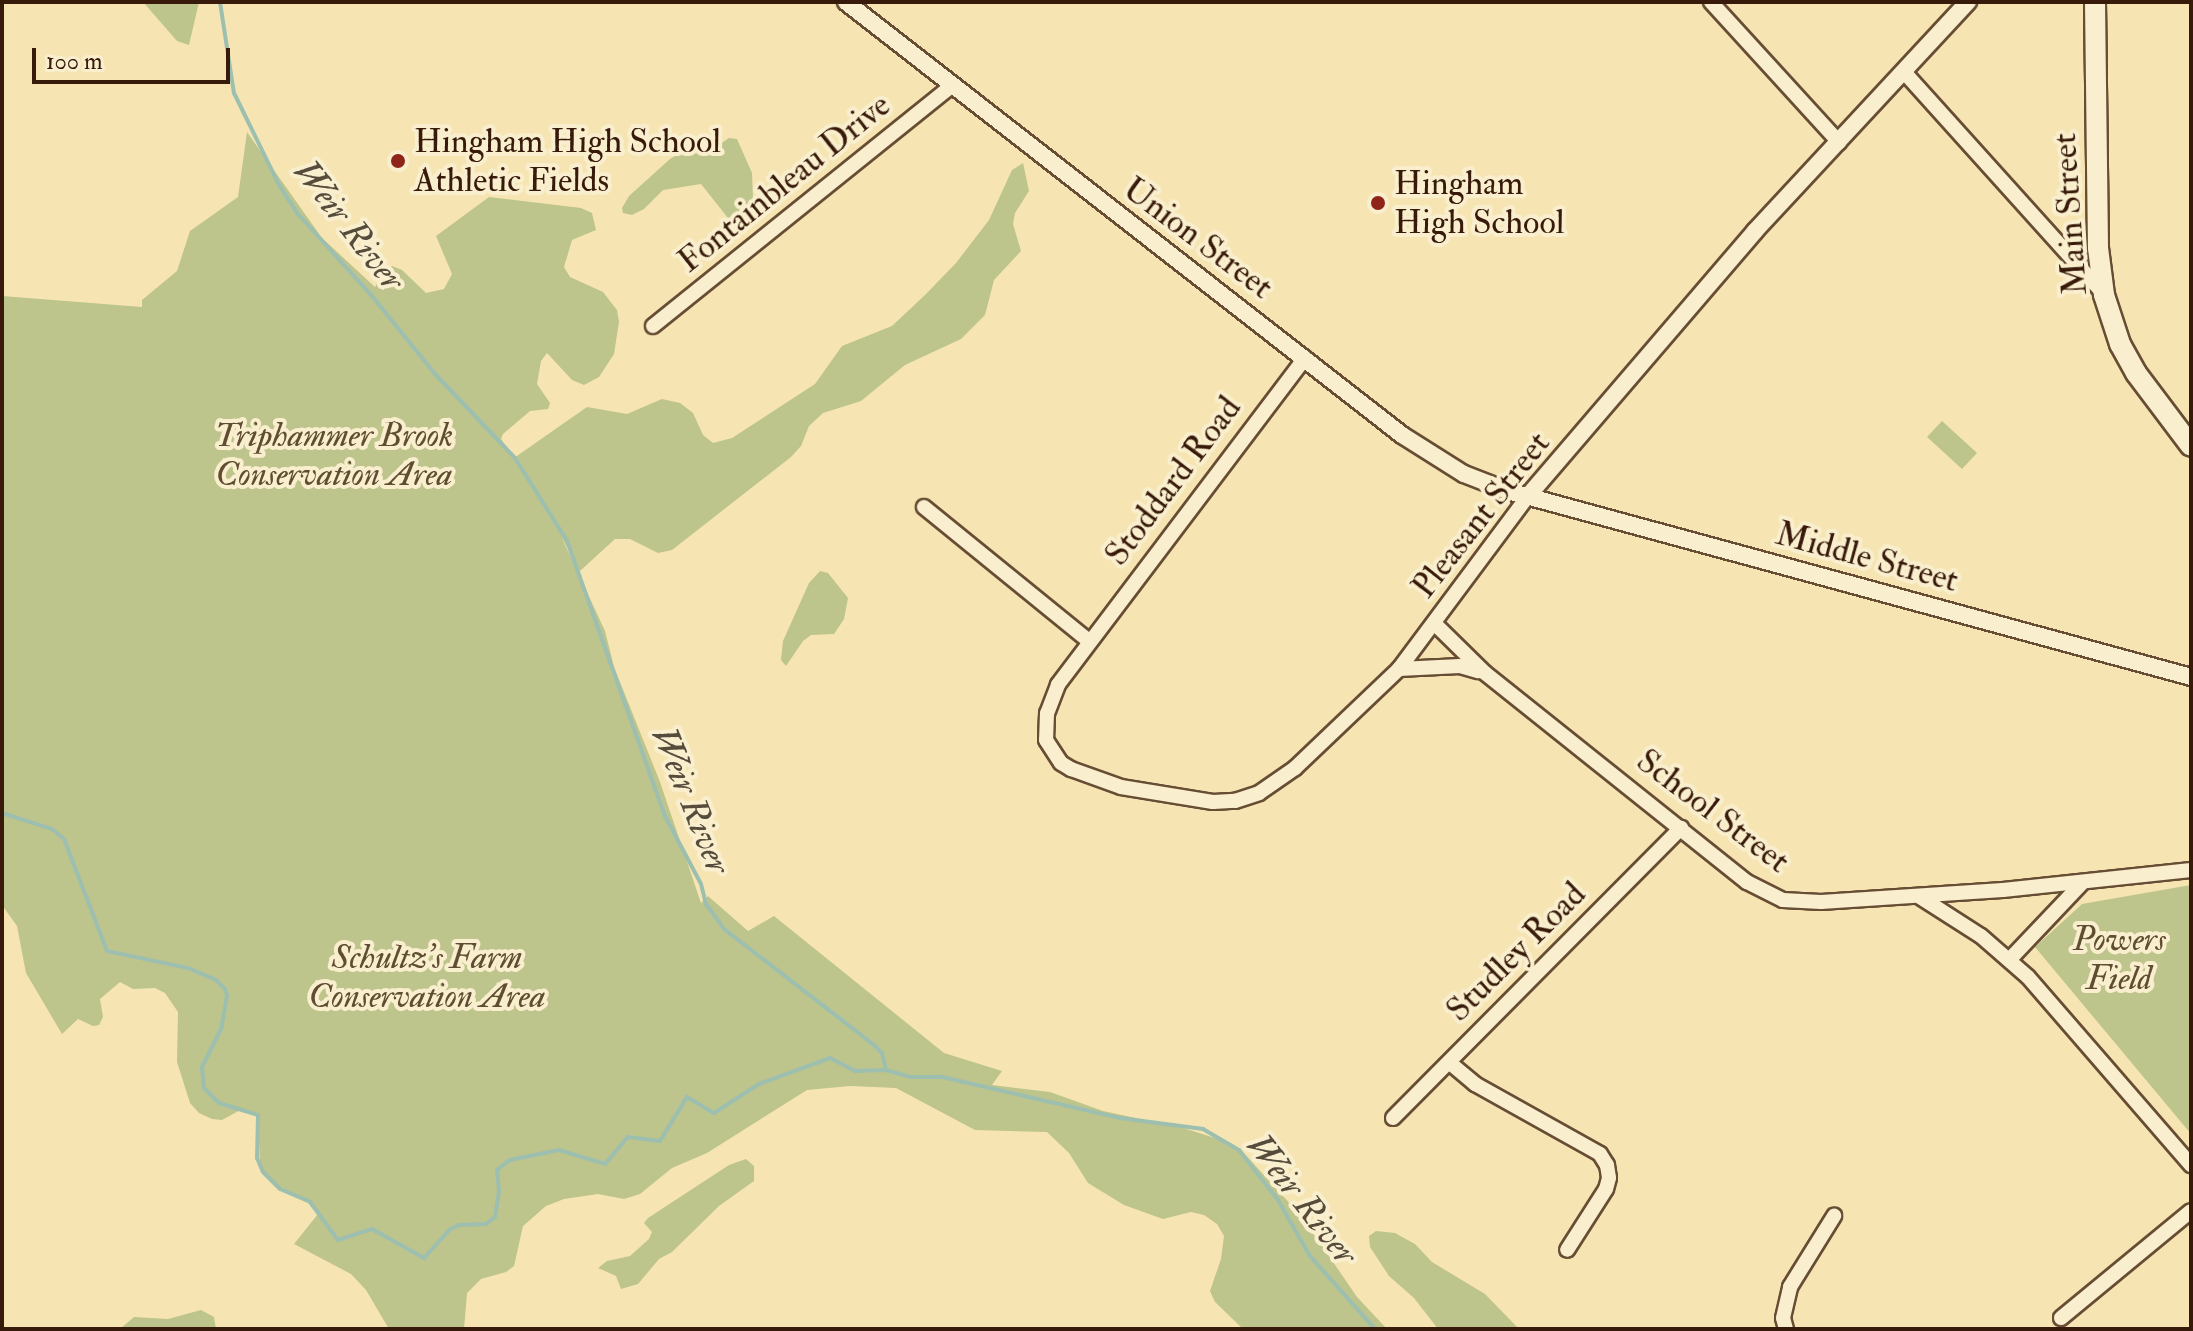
<!DOCTYPE html>
<html>
<head>
<meta charset="utf-8">
<style>
	body { margin:0 }
	#map { position:relative; width:2193px; height:1331px; overflow:hidden; background:#f6e5b2; font-family:"IM FELL Double Pica",serif }
	div>[style] { position:absolute }
	.green>* { inset:0; background:#bdc48c }
	.stream>* { height:4px; margin:-2px; padding:0 2px; transform-origin:2px; border-radius:2px; background:#9dbfb0 }
	.roads { filter:drop-shadow(2px 0 #674d34) drop-shadow(-2px 0 #674d34) drop-shadow(0 2px #674d34) drop-shadow(0 -2px #674d34) }
	.minor>* { height:14px; margin:-7px; padding:0 7px; transform-origin:7px; border-radius:7px; background:#f9eecd }
	.tertiary>* { height:16px; margin:-8px; padding:0 8px; transform-origin:8px; border-radius:8px; background:#f9eecd }
	.secondary>* { height:20px; margin:-10px; padding:0 10px; transform-origin:10px; border-radius:10px; background:#f9eecd }
	.dots>* { width:22px; height:22px; translate:-50% -50%; box-sizing:border-box; border:4px solid #f9eecd; border-radius:50% }
	span { translate:-50% -50%; white-space:nowrap; text-align:center; line-height:1.15; -webkit-text-stroke:8px #f9eecd; paint-order:stroke }
	.poi-label { font-size:34px; color:#371a0a }
	.left { translate:0 -50%; text-align:left }
	.street-label { font-size:34px; color:#371a0a }
	.park-label { font-size:34px; color:#5f4d31; font-style:italic }
	.water-label { font-size:36px; color:#564c3c; font-style:italic }
	.frame { position:absolute; inset:0; border:4px solid #371a0a; pointer-events:none }
	.scale { position:absolute; left:32px; top:48px; width:198px; height:36px; box-sizing:border-box; border:4px solid #371a0a; border-top:0; padding-left:10px; font-size:24px; line-height:28px; white-space:nowrap; color:#371a0a; -webkit-text-stroke:6px #f9eecd; paint-order:stroke }
</style>
</head>
<body>
<div id="map">
	<div class="green">
		<div style="clip-path:polygon(143px 2px,199px 2px,189px 45px,177px 41px)"></div>
		<div style="clip-path:polygon(247px 132px,322px 238px,375px 287px,384px 271px,392px 266px,402px 270px,426px 293px,444px 289px,452px 274px,436px 236px,489px 197px,581px 208px,592px 213px,596px 230px,572px 240px,564px 267px,570px 277px,603px 292px,617px 310px,619px 322px,614px 354px,599px 377px,584px 385px,572px 380px,547px 353px,541px 361px,537px 384px,550px 403px,548px 409px,530px 411px,503px 434px,501px 439px,514px 458px,587px 407px,627px 414px,662px 399px,680px 403px,693px 413px,703px 435px,713px 443px,732px 438px,815px 384px,842px 346px,892px 326px,925px 295px,956px 263px,989px 220px,1012px 170px,1023px 163px,1029px 191px,1015px 213px,1013px 224px,1021px 251px,994px 280px,985px 315px,961px 339px,905px 365px,861px 401px,823px 413px,809px 426px,801px 446px,791px 457px,672px 550px,658px 553px,630px 539px,615px 539px,580px 571px,561px 536px,605px 631px,614px 667px,660px 782px,701px 903px,708px 896px,748px 931px,774px 916px,944px 1053px,1002px 1071px,992px 1085px,1050px 1092px,1103px 1111px,1183px 1128px,1231px 1143px,1242px 1151px,1303px 1218px,1357px 1297px,1387px 1329px,1243px 1329px,1215px 1302px,1210px 1291px,1221px 1259px,1224px 1236px,1217px 1224px,1204px 1215px,1191px 1212px,1163px 1219px,1124px 1205px,1088px 1183px,1069px 1153px,1047px 1132px,975px 1130px,896px 1088px,850px 1086px,807px 1090px,707px 1153px,672px 1168px,640px 1194px,624px 1199px,598px 1194px,564px 1199px,546px 1206px,523px 1226px,514px 1266px,506px 1272px,481px 1279px,467px 1293px,464px 1329px,389px 1329px,366px 1290px,351px 1274px,294px 1244px,318px 1214px,310px 1202px,280px 1189px,260px 1167px,258px 1115px,242px 1109px,222px 1120px,212px 1119px,199px 1113px,190px 1103px,177px 1062px,178px 1012px,165px 993px,155px 988px,133px 989px,120px 982px,100px 999px,103px 1017px,99px 1025px,93px 1026px,78px 1019px,62px 1034px,26px 973px,17px 926px,2px 905px,2px 296px,142px 307px,142px 300px,177px 271px,190px 231px,238px 197px)"></div>
		<div style="clip-path:polygon(729px 138px,737px 139px,752px 173px,754px 225px,740px 225px,728px 218px,701px 184px,663px 190px,644px 209px,632px 215px,623px 213px,622px 208px,629px 196px,670px 159px,678px 154px,708px 152px)"></div>
		<div style="clip-path:polygon(1942px 421px,1977px 453px,1962px 469px,1927px 437px)"></div>
		<div style="clip-path:polygon(820px 571px,828px 573px,848px 598px,844px 619px,834px 634px,811px 635px,803px 641px,786px 666px,781px 660px,783px 641px,809px 583px)"></div>
		<div style="clip-path:polygon(2191px 885px,2191px 1134px,2035px 947px,2082px 904px)"></div>
		<div style="clip-path:polygon(746px 1159px,754px 1166px,754px 1181px,719px 1206px,672px 1252px,659px 1259px,638px 1284px,621px 1289px,616px 1276px,598px 1268px,607px 1261px,630px 1256px,649px 1239px,652px 1232px,644px 1223px,648px 1218px,729px 1165px)"></div>
		<div style="clip-path:polygon(1376px 1231px,1395px 1233px,1415px 1244px,1432px 1262px,1485px 1294px,1519px 1329px,1438px 1329px,1414px 1298px,1389px 1276px,1370px 1247px,1369px 1236px)"></div>
		<div style="clip-path:polygon(201px 1310px,214px 1317px,216px 1329px,120px 1329px,134px 1317px,168px 1319px)"></div>
	</div>
	<div class="stream">
		<div style="left:220px;top:2px;width:92px;rotate:81.3deg"></div>
		<div style="left:234px;top:93px;width:102px;rotate:63.9deg"></div>
		<div style="left:279px;top:185px;width:35px;rotate:57deg"></div>
		<div style="left:298px;top:214px;width:110px;rotate:47.9deg"></div>
		<div style="left:372px;top:296px;width:100px;rotate:51.1deg"></div>
		<div style="left:435px;top:374px;width:116px;rotate:46.4deg"></div>
		<div style="left:515px;top:458px;width:98px;rotate:57.9deg"></div>
		<div style="left:567px;top:541px;width:292px;rotate:70.4deg"></div>
		<div style="left:665px;top:816px;width:77px;rotate:62.1deg"></div>
		<div style="left:701px;top:884px;width:21px;rotate:76deg"></div>
		<div style="left:706px;top:904px;width:31px;rotate:54deg"></div>
		<div style="left:724px;top:929px;width:188px;rotate:37.7deg"></div>
		<div style="left:873px;top:1044px;width:13px;rotate:45deg"></div>
		<div style="left:882px;top:1053px;width:17px;rotate:77deg"></div>
		<div style="left:886px;top:1070px;width:25px;rotate:16deg"></div>
		<div style="left:910px;top:1077px;width:32px"></div>
		<div style="left:942px;top:1077px;width:183px;rotate:13deg"></div>
		<div style="left:1120px;top:1118px;width:84px;rotate:7.5deg"></div>
		<div style="left:1203px;top:1129px;width:42px;rotate:30.3deg"></div>
		<div style="left:1239px;top:1150px;width:63px;rotate:52deg"></div>
		<div style="left:1278px;top:1200px;width:64px;rotate:60.3deg"></div>
		<div style="left:1310px;top:1256px;width:98px;rotate:48.3deg"></div>
		<div style="left:2px;top:813px;width:52px;rotate:17.7deg"></div>
		<div style="left:52px;top:829px;width:16px;rotate:40deg"></div>
		<div style="left:64px;top:839px;width:120px;rotate:69deg"></div>
		<div style="left:107px;top:951px;width:83px;rotate:11.9deg"></div>
		<div style="left:188px;top:968px;width:30px;rotate:23deg"></div>
		<div style="left:216px;top:980px;width:13px;rotate:45deg"></div>
		<div style="left:225px;top:989px;width:7px;rotate:74deg"></div>
		<div style="left:227px;top:996px;width:34px;rotate:100deg"></div>
		<div style="left:221px;top:1029px;width:42px;rotate:116.6deg"></div>
		<div style="left:202px;top:1067px;width:21px;rotate:85deg"></div>
		<div style="left:204px;top:1088px;width:21px;rotate:45deg"></div>
		<div style="left:219px;top:1103px;width:41px;rotate:17.1deg"></div>
		<div style="left:258px;top:1115px;width:43px;rotate:91.3deg"></div>
		<div style="left:257px;top:1158px;width:15px;rotate:67deg"></div>
		<div style="left:263px;top:1172px;width:24px;rotate:45deg"></div>
		<div style="left:280px;top:1189px;width:33px;rotate:23deg"></div>
		<div style="left:310px;top:1202px;width:47px;rotate:53.6deg"></div>
		<div style="left:338px;top:1240px;width:36px;rotate:-18deg"></div>
		<div style="left:372px;top:1229px;width:60px;rotate:29.1deg"></div>
		<div style="left:424px;top:1258px;width:38px;rotate:-48deg"></div>
		<div style="left:449px;top:1230px;width:11px;rotate:-27deg"></div>
		<div style="left:459px;top:1225px;width:27px;rotate:-2deg"></div>
		<div style="left:486px;top:1224px;width:11px;rotate:-38deg"></div>
		<div style="left:495px;top:1217px;width:26px;rotate:-81deg"></div>
		<div style="left:499px;top:1191px;width:21px;rotate:-95deg"></div>
		<div style="left:497px;top:1170px;width:16px;rotate:-38deg"></div>
		<div style="left:510px;top:1160px;width:50px;rotate:-11.5deg"></div>
		<div style="left:559px;top:1150px;width:48px;rotate:16.9deg"></div>
		<div style="left:605px;top:1164px;width:35px;rotate:-50deg"></div>
		<div style="left:628px;top:1137px;width:32px;rotate:7deg"></div>
		<div style="left:660px;top:1141px;width:52px;rotate:-58.5deg"></div>
		<div style="left:687px;top:1097px;width:31px;rotate:31deg"></div>
		<div style="left:714px;top:1113px;width:54px;rotate:-32.8deg"></div>
		<div style="left:759px;top:1084px;width:76px;rotate:-20.1deg"></div>
		<div style="left:830px;top:1058px;width:29px;rotate:27deg"></div>
		<div style="left:856px;top:1071px;width:30px;rotate:-2deg"></div>
	</div>
	<div class="roads">
		<div class="minor">
			<div style="left:1711px;top:2px;width:190px;rotate:47.6deg"></div>
			<div style="left:1905px;top:73px;width:296px;rotate:48deg"></div>
			<div style="left:653px;top:326px;width:383px;rotate:-38.8deg"></div>
			<div style="left:1305px;top:358px;width:410px;rotate:127.1deg"></div>
			<div style="left:1058px;top:685px;width:30px;rotate:111deg"></div>
			<div style="left:1047px;top:713px;width:27px;rotate:92deg"></div>
			<div style="left:1046px;top:740px;width:27px;rotate:57deg"></div>
			<div style="left:1061px;top:763px;width:12px;rotate:31deg"></div>
			<div style="left:1071px;top:769px;width:53px;rotate:19.8deg"></div>
			<div style="left:1121px;top:787px;width:93px;rotate:9.3deg"></div>
			<div style="left:1213px;top:802px;width:22px;rotate:-3deg"></div>
			<div style="left:1235px;top:801px;width:25px;rotate:-18deg"></div>
			<div style="left:1259px;top:793px;width:44px;rotate:-34.8deg"></div>
			<div style="left:1295px;top:768px;width:144px;rotate:-43.6deg"></div>
			<div style="left:1399px;top:669px;width:216px;rotate:-53.3deg"></div>
			<div style="left:924px;top:507px;width:213px;rotate:39.1deg"></div>
			<div style="left:1435px;top:624px;width:70px;rotate:44.4deg"></div>
			<div style="left:1485px;top:673px;width:335px;rotate:38.6deg"></div>
			<div style="left:1747px;top:882px;width:40px;rotate:26.6deg"></div>
			<div style="left:1783px;top:900px;width:38px;rotate:3deg"></div>
			<div style="left:1821px;top:902px;width:182px;rotate:-3.8deg"></div>
			<div style="left:2003px;top:890px;width:189px;rotate:-6.1deg"></div>
			<div style="left:1399px;top:669px;width:61px;rotate:-2.8deg"></div>
			<div style="left:1460px;top:666px;width:19px;rotate:16deg"></div>
			<div style="left:1920px;top:897px;width:72px;rotate:32.6deg"></div>
			<div style="left:1981px;top:936px;width:62px;rotate:41.1deg"></div>
			<div style="left:2028px;top:977px;width:249px;rotate:49.1deg"></div>
			<div style="left:2010px;top:959px;width:105px;rotate:-46.5deg"></div>
			<div style="left:1450px;top:1063px;width:33px;rotate:40deg"></div>
			<div style="left:1475px;top:1084px;width:143px;rotate:29.2deg"></div>
			<div style="left:1600px;top:1154px;width:13px;rotate:58deg"></div>
			<div style="left:1607px;top:1165px;width:13px;rotate:81deg"></div>
			<div style="left:1609px;top:1178px;width:11px;rotate:105deg"></div>
			<div style="left:1606px;top:1189px;width:72px;rotate:122.6deg"></div>
			<div style="left:1393px;top:1118px;width:409px;rotate:-45.2deg"></div>
			<div style="left:2061px;top:1318px;width:168px;rotate:-39.5deg"></div>
			<div style="left:1786px;top:1329px;width:11px;rotate:-105deg"></div>
			<div style="left:1783px;top:1318px;width:32px;rotate:-77deg"></div>
			<div style="left:1790px;top:1287px;width:84px;rotate:-58.2deg"></div>
		</div>
		<div class="tertiary">
			<div style="left:846px;top:2px;width:705px;rotate:37.91deg"></div>
			<div style="left:1402px;top:435px;width:73px;rotate:32.2deg"></div>
			<div style="left:1464px;top:474px;width:47px;rotate:21.1deg"></div>
			<div style="left:1508px;top:491px;width:708px;rotate:15.23deg"></div>
			<div style="left:1528px;top:496px;width:349px;rotate:-49.4deg"></div>
			<div style="left:1755px;top:231px;width:313px;rotate:-47.1deg"></div>
		</div>
		<div class="secondary">
			<div style="left:2095px;top:2px;width:246px;rotate:89.3deg"></div>
			<div style="left:2098px;top:248px;width:47px;rotate:82.7deg"></div>
			<div style="left:2104px;top:295px;width:52px;rotate:71.9deg"></div>
			<div style="left:2120px;top:344px;width:33px;rotate:61deg"></div>
			<div style="left:2136px;top:373px;width:91px;rotate:53deg"></div>
		</div>
	</div>
	<div class="dots">
		<div style="left:398px;top:161px;background:#8f2418"></div>
		<div style="left:1378px;top:203px;background:#8f2418"></div>
	</div>
	<div class="poi-label">
		<span class="left" style="left:414px;top:161px">Hingham High School<br>Athletic Fields</span>
		<span class="left" style="left:1394px;top:203px">Hingham<br>High School</span>
	</div>
	<div class="street-label">
		<span style="left:784px;top:183px;rotate:-39deg">Fontainbleau Drive</span>
		<span style="left:2070px;top:214px;rotate:-94deg">Main Street</span>
		<span style="left:1198px;top:238px;rotate:37deg">Union Street</span>
		<span style="left:1173px;top:481px;rotate:-53deg">Stoddard Road</span>
		<span style="left:1481px;top:515px;rotate:-52deg">Pleasant Street</span>
		<span style="left:1867px;top:557px;rotate:15deg">Middle Street</span>
		<span style="left:1713px;top:811px;rotate:37deg">School Street</span>
		<span style="left:1516px;top:952px;rotate:-45deg">Studley Road</span>
	</div>
	<div class="park-label">
		<span style="left:334px;top:455px">Triphammer Brook<br>Conservation Area</span>
		<span style="left:2119px;top:959px">Powers<br>Field</span>
		<span style="left:427px;top:977px">Schultz's Farm<br>Conservation Area</span>
	</div>
	<div class="water-label">
		<span style="left:349px;top:225px;rotate:52deg">Weir River</span>
		<span style="left:691px;top:800px;rotate:68deg">Weir River</span>
		<span style="left:1302px;top:1199px;rotate:52deg">Weir River</span>
	</div>
	<div class="frame"></div>
	<div class="scale">100 m</div>
</div>
</body>
</html>
